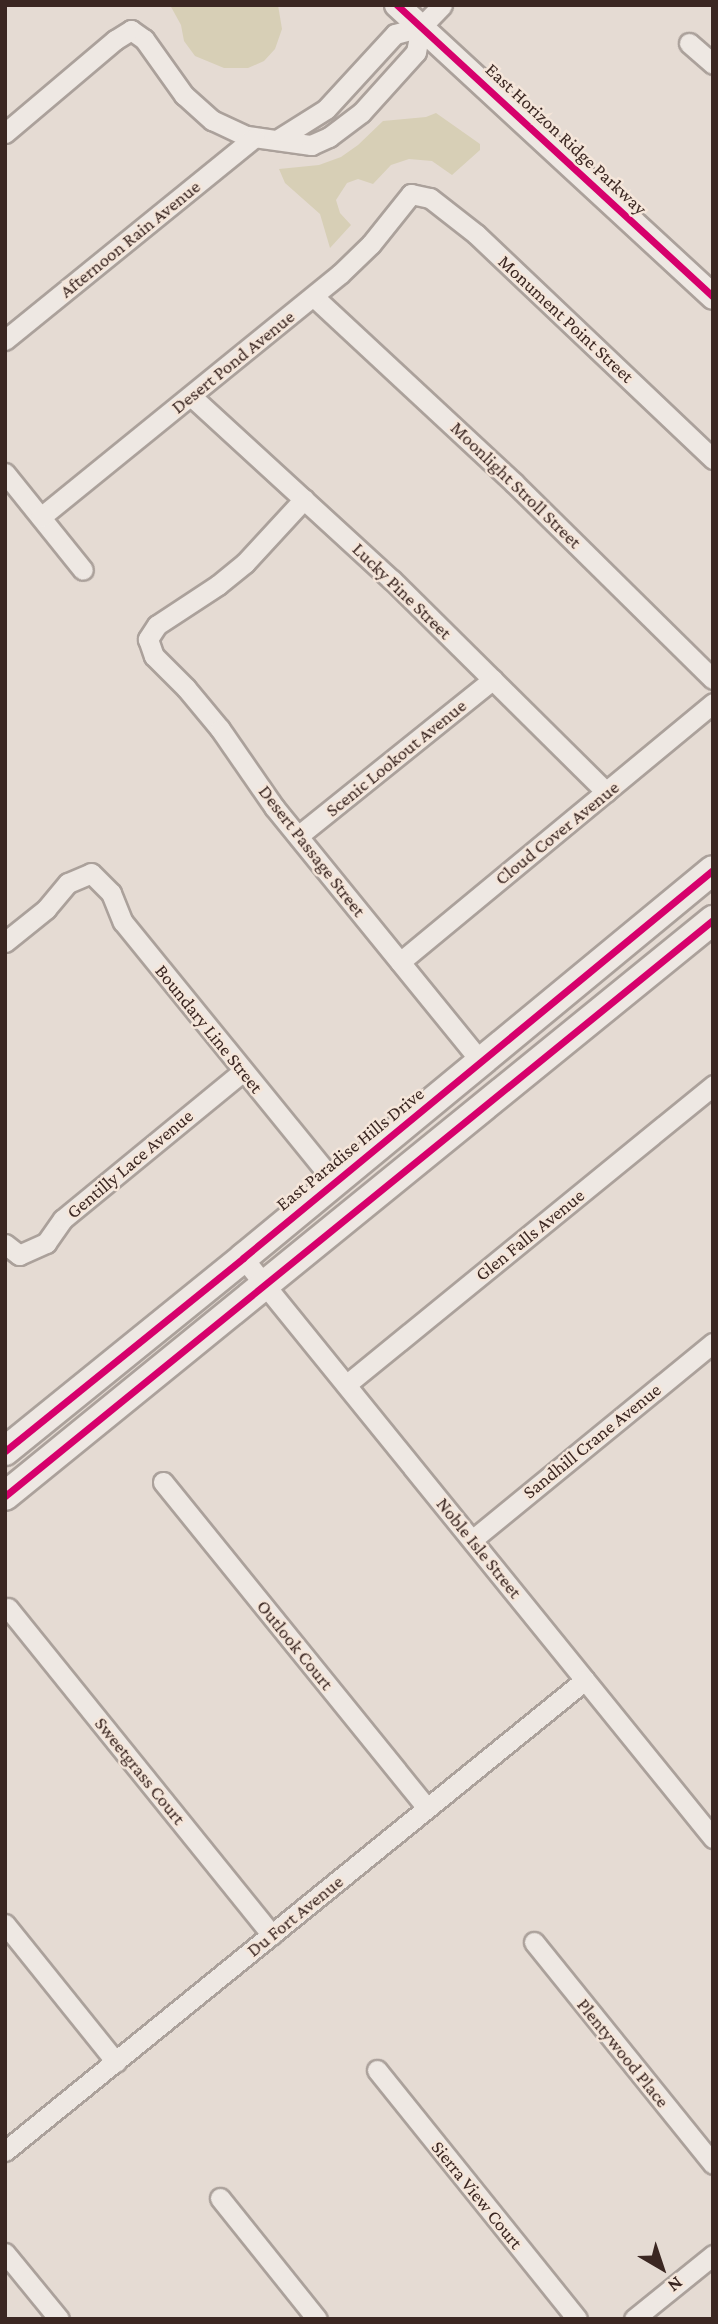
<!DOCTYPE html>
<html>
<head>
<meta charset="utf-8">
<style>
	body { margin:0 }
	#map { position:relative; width:718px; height:2324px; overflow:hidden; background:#e5dbd3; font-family:"Crimson Pro",serif }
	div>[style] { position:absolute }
	.green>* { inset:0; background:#d7cfb6 }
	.roads { filter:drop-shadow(2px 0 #aba19b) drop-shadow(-2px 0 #aba19b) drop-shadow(0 2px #aba19b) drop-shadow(0 -2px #aba19b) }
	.minor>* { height:19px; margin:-9.5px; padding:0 9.5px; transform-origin:9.5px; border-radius:9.5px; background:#eee8e3 }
	.tertiary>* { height:24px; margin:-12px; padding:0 12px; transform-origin:12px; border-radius:12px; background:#eee8e3 }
	.secondary>* { height:28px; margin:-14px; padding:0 14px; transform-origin:14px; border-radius:14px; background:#eee8e3 }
	.cycleway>* { height:7px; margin:-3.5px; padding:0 3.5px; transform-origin:3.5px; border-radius:3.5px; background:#d6006c }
	span { translate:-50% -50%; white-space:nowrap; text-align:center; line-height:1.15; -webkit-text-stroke:5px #f5e6da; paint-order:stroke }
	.street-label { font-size:19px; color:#3b2722 }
	.frame { position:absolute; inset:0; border:7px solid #3b2722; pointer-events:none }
	.north { position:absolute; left:627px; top:2233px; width:70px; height:70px; -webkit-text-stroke:5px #f5e6da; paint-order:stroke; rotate:141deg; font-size:19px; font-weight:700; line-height:28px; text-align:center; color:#3b2722 }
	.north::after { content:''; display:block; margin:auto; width:24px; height:32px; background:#3b2722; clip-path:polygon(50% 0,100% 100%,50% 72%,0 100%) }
</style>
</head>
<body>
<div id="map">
	<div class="green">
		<div style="clip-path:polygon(170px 5px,278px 5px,282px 29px,275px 49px,264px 61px,248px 68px,224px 68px,195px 56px,184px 41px,181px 25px)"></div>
		<div style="clip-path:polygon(436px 113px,480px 144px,480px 150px,452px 175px,432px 161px,409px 159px,391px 165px,373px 184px,358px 179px,347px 183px,336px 200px,340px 213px,351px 225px,330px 248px,320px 214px,285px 183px,279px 169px,319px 165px,341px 157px,358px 145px,383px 121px,426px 117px)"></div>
	</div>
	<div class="roads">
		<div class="minor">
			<div style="left:689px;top:43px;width:32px;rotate:41deg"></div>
			<div style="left:5px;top:133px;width:144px;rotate:-40.2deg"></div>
			<div style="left:115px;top:40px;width:19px;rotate:-32deg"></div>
			<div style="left:131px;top:30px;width:16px;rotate:35deg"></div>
			<div style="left:144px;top:39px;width:69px;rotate:54.5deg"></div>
			<div style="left:184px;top:95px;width:38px;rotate:42deg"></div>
			<div style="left:212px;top:120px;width:38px;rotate:25deg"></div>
			<div style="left:247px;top:136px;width:65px;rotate:8deg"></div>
			<div style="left:311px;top:145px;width:20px;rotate:-24deg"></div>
			<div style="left:329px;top:137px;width:40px;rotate:-37deg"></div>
			<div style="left:361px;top:113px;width:82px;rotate:-48deg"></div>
			<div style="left:416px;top:52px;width:25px;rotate:-79deg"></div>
			<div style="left:280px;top:138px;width:54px;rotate:-32.2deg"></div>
			<div style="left:326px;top:109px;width:102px;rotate:-47.4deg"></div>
			<div style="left:395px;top:34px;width:27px;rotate:-15deg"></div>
			<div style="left:421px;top:27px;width:30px;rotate:-46deg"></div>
			<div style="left:314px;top:297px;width:273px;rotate:42.9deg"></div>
			<div style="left:514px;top:483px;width:279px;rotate:44.6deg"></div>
			<div style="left:5px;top:340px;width:321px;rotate:-39.1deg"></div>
			<div style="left:191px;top:396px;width:273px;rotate:42.5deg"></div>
			<div style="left:392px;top:580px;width:301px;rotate:44.7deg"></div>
			<div style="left:5px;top:473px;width:124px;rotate:51.2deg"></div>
			<div style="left:304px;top:499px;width:87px;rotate:132.7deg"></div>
			<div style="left:245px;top:563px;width:35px;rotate:141deg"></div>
			<div style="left:218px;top:585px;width:73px;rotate:146.7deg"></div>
			<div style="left:157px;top:625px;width:17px;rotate:123deg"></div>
			<div style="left:148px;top:639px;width:18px;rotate:71deg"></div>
			<div style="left:154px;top:656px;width:45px;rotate:45deg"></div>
			<div style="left:186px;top:688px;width:53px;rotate:50.3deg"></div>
			<div style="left:220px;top:729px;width:95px;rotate:55.3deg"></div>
			<div style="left:274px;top:807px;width:328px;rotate:50.9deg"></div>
			<div style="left:41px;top:517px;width:385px;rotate:-39.1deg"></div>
			<div style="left:340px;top:274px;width:43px;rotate:-44.1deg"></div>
			<div style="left:371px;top:244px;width:64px;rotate:-51.3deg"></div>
			<div style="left:411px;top:194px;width:19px;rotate:12deg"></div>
			<div style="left:430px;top:198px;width:58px;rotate:38deg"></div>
			<div style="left:476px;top:234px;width:327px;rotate:43.5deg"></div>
			<div style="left:298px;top:836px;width:250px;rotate:-38.8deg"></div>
			<div style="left:5px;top:942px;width:53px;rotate:-38.8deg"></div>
			<div style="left:46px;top:909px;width:34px;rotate:-50deg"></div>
			<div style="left:68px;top:883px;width:25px;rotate:-23deg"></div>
			<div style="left:91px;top:873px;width:28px;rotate:45deg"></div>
			<div style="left:111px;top:893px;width:31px;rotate:68deg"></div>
			<div style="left:123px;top:922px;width:335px;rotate:50.9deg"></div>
			<div style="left:400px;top:962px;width:406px;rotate:-39.6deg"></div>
			<div style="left:5px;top:1244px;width:18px;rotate:38deg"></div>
			<div style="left:19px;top:1255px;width:30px;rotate:-24deg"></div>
			<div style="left:46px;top:1243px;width:29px;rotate:-55deg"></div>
			<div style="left:63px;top:1219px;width:233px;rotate:-39.4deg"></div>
			<div style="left:243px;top:1258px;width:747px;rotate:50.98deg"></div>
			<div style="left:347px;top:1384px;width:473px;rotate:-39.2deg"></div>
			<div style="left:163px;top:1482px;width:419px;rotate:51deg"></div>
			<div style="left:472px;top:1540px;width:311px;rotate:-39.3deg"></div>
			<div style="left:8px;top:1608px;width:420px;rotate:51.1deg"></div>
			<div style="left:5px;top:1924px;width:177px;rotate:51.2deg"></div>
			<div style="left:534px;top:1942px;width:285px;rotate:51.1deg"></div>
			<div style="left:377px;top:2070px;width:319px;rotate:51.2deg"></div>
			<div style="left:5px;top:2151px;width:747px;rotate:-39.08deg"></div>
			<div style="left:220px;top:2198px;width:155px;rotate:51.3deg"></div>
			<div style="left:5px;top:2253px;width:85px;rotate:50.7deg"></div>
			<div style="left:634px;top:2319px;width:102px;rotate:-39deg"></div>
		</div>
		<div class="tertiary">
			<div style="left:397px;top:5px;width:430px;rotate:42.7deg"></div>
		</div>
		<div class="secondary">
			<div style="left:5px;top:1451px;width:306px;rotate:-39deg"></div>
			<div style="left:243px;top:1258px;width:609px;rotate:-39.54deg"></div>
			<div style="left:5px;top:1496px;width:913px;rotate:-39.13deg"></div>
		</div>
	</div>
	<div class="cycleway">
		<div style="left:397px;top:5px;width:430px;rotate:42.7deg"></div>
		<div style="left:5px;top:1451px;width:306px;rotate:-39deg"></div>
		<div style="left:243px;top:1258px;width:609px;rotate:-39.54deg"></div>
		<div style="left:5px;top:1496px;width:913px;rotate:-39.13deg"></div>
	</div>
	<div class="street-label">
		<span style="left:566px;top:139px;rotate:43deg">East Horizon Ridge Parkway</span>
		<span style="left:130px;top:239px;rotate:-39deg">Afternoon Rain Avenue</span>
		<span style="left:566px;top:319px;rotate:43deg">Monument Point Street</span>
		<span style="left:233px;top:362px;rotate:-39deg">Desert Pond Avenue</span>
		<span style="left:516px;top:485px;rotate:44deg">Moonlight Stroll Street</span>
		<span style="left:402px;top:591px;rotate:44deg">Lucky Pine Street</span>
		<span style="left:396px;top:758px;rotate:-39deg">Scenic Lookout Avenue</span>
		<span style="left:557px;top:833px;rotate:-39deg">Cloud Cover Avenue</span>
		<span style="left:312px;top:851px;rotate:52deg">Desert Passage Street</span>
		<span style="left:209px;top:1029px;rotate:51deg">Boundary Line Street</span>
		<span style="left:350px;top:1149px;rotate:-39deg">East Paradise Hills Drive</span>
		<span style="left:130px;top:1164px;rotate:-40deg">Gentilly Lace Avenue</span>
		<span style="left:530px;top:1235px;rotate:-39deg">Glen Falls Avenue</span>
		<span style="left:592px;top:1441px;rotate:-39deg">Sandhill Crane Avenue</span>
		<span style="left:479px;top:1548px;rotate:51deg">Noble Isle Street</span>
		<span style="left:295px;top:1645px;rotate:51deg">Outlook Court</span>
		<span style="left:140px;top:1771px;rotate:51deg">Sweetgrass Court</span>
		<span style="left:295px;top:1916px;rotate:-39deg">Du Fort Avenue</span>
		<span style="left:623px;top:2053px;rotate:51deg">Plentywood Place</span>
		<span style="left:477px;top:2195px;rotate:51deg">Sierra View Court</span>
	</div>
	<div class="frame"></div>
	<div class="north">N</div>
</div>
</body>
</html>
